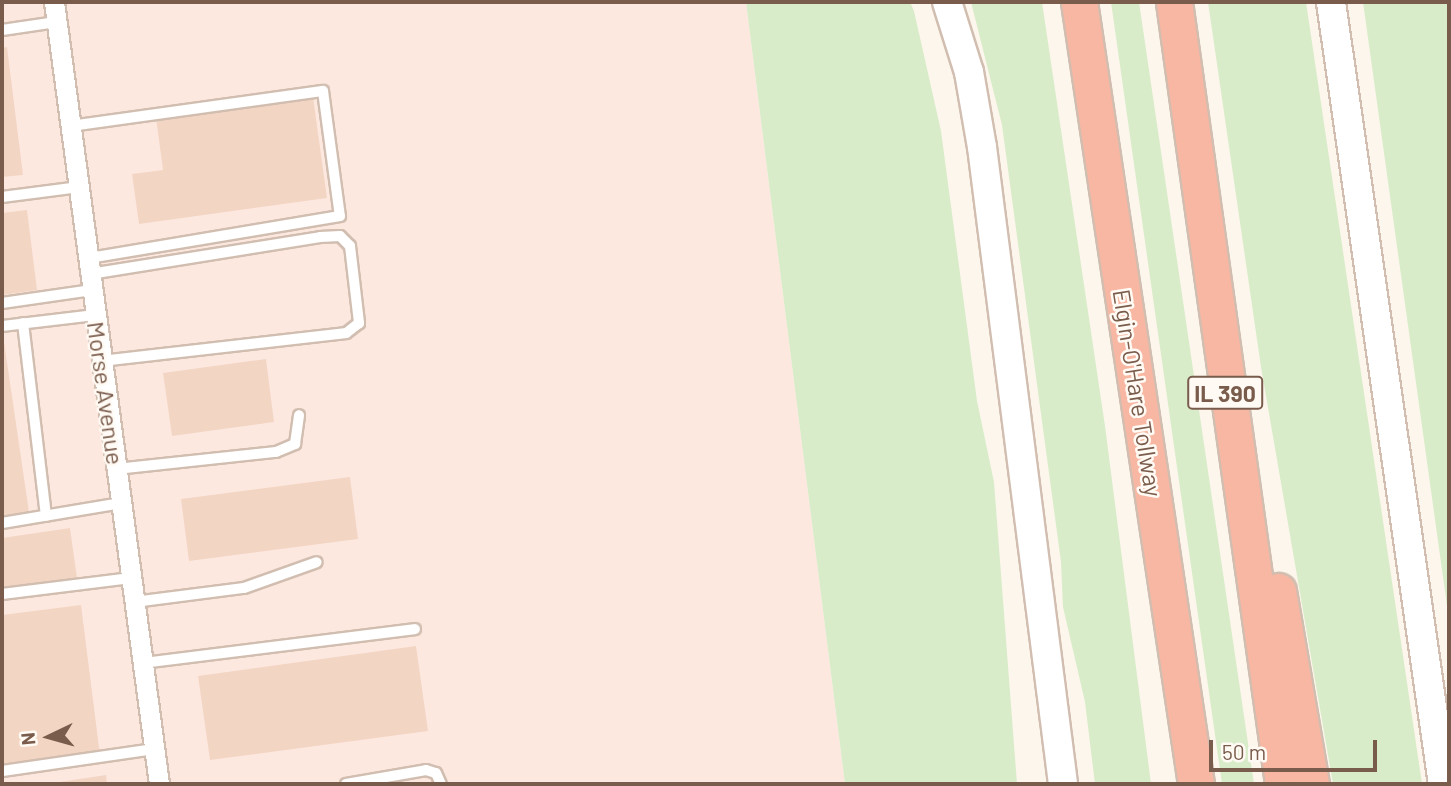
<!DOCTYPE html>
<html>
<head>
<meta charset="utf-8">
<style>
	body { margin:0 }
	#map { position:relative; width:1451px; height:786px; overflow:hidden; background:#fdf6ec; font-family:Barlow,sans-serif }
	div>[style] { position:absolute }
	.commercial>* { inset:0; background:#fde8e0 }
	.green>* { inset:0; background:#d8ecc9 }
	.building>* { inset:0; background:#f3d5c3 }
	.roads { filter:drop-shadow(2px 0 #d1beb0) drop-shadow(-2px 0 #d1beb0) drop-shadow(0 2px #d1beb0) drop-shadow(0 -2px #d1beb0) }
	.lane>* { height:10px; margin:-5px; padding:0 5px; transform-origin:5px; border-radius:5px; background:#fff }
	.street>* { height:19px; margin:-9.5px; padding:0 9.5px; transform-origin:9.5px; border-radius:9.5px; background:#fff }
	.secondary>* { height:28px; margin:-14px; padding:0 14px; transform-origin:14px; border-radius:14px; background:#fff }
	.highway>* { height:35px; margin:-17.5px; padding:0 17.5px; transform-origin:17.5px; border-radius:17.5px; background:#f7b7a3 }
	span { translate:-50% -50%; white-space:nowrap; text-align:center; line-height:1.15; -webkit-text-stroke:5px #fffaf3; paint-order:stroke }
	.shield-label span { padding:2px 5px; background:#fffaf3; border:2px solid; border-radius:5px; -webkit-text-stroke-width:0 }
	.shield-label { font-size:23px; color:#7a5c4d; font-weight:700 }
	.street-label { font-size:24px; color:#7a5c4d }
	.frame { position:absolute; inset:0; border:4px solid #7a5c4d; pointer-events:none }
	.north { position:absolute; left:14px; top:702px; width:70px; height:70px; -webkit-text-stroke:5px #fffaf3; paint-order:stroke; rotate:265deg; font-size:19px; font-weight:700; line-height:28px; text-align:center; color:#7a5c4d }
	.north::after { content:''; display:block; margin:auto; width:24px; height:32px; background:#7a5c4d; clip-path:polygon(50% 0,100% 100%,50% 72%,0 100%) }
	.scale { position:absolute; left:1209px; top:740px; width:168px; height:32px; box-sizing:border-box; border:4px solid #7a5c4d; border-top:0; padding-left:9px; font-size:21px; line-height:24px; white-space:nowrap; color:#7a5c4d; -webkit-text-stroke:5px #fffaf3; paint-order:stroke }
</style>
</head>
<body>
<div id="map">
	<div class="commercial">
		<div style="clip-path:polygon(2px 2px,746px 2px,845px 784px,2px 784px)"></div>
	</div>
	<div class="green">
		<div style="clip-path:polygon(746px 2px,910px 2px,914px 11px,941px 131px,977px 401px,994px 482px,1017px 784px,845px 784px)"></div>
		<div style="clip-path:polygon(971px 2px,1042px 2px,1105px 426px,1151px 784px,1095px 784px,1085px 702px,1063px 607px,1061px 562px,1002px 125px)"></div>
		<div style="clip-path:polygon(1111px 2px,1139px 2px,1254px 784px,1222px 784px)"></div>
		<div style="clip-path:polygon(1208px 2px,1306px 2px,1422px 784px,1333px 784px,1261px 367px)"></div>
		<div style="clip-path:polygon(1363px 2px,1449px 2px,1449px 620px)"></div>
	</div>
	<div class="building">
		<div style="clip-path:polygon(7px 47px,23px 175px,2px 177px,2px 48px)"></div>
		<div style="clip-path:polygon(313px 97px,327px 198px,139px 224px,132px 174px,163px 170px,156px 118px)"></div>
		<div style="clip-path:polygon(27px 210px,37px 290px,2px 295px,2px 213px)"></div>
		<div style="clip-path:polygon(2px 328px,29px 512px,2px 516px)"></div>
		<div style="clip-path:polygon(266px 359px,274px 422px,172px 436px,163px 373px)"></div>
		<div style="clip-path:polygon(350px 477px,358px 539px,189px 561px,181px 499px)"></div>
		<div style="clip-path:polygon(70px 528px,77px 578px,2px 589px,2px 538px)"></div>
		<div style="clip-path:polygon(81px 605px,100px 755px,2px 768px,2px 615px)"></div>
		<div style="clip-path:polygon(416px 646px,428px 731px,210px 760px,198px 676px)"></div>
		<div style="clip-path:polygon(106px 775px,107px 784px,54px 784px,53px 783px)"></div>
	</div>
	<div class="roads">
		<div class="lane">
			<div style="left:2px;top:30px;width:55px;rotate:-8.4deg"></div>
			<div style="left:70px;top:126px;width:255px;rotate:-7.9deg"></div>
			<div style="left:323px;top:91px;width:126px;rotate:82.3deg"></div>
			<div style="left:340px;top:216px;width:255px;rotate:170.5deg"></div>
			<div style="left:2px;top:197px;width:78px;rotate:-7.4deg"></div>
			<div style="left:90px;top:274px;width:233px;rotate:-9.1deg"></div>
			<div style="left:320px;top:237px;width:20px;rotate:-3deg"></div>
			<div style="left:340px;top:236px;width:14px;rotate:45deg"></div>
			<div style="left:350px;top:246px;width:78px;rotate:83.3deg"></div>
			<div style="left:359px;top:323px;width:16px;rotate:142deg"></div>
			<div style="left:346px;top:333px;width:246px;rotate:173.5deg"></div>
			<div style="left:2px;top:303px;width:91px;rotate:-8.2deg"></div>
			<div style="left:23px;top:323px;width:194px;rotate:83.2deg"></div>
			<div style="left:2px;top:326px;width:95px;rotate:-6.7deg"></div>
			<div style="left:116px;top:469px;width:161px;rotate:-6.1deg"></div>
			<div style="left:276px;top:452px;width:21px;rotate:-23deg"></div>
			<div style="left:295px;top:444px;width:29px;rotate:-82deg"></div>
			<div style="left:2px;top:523px;width:121px;rotate:-9.5deg"></div>
			<div style="left:2px;top:594px;width:130px;rotate:-7.1deg"></div>
			<div style="left:134px;top:602px;width:111px;rotate:-7.3deg"></div>
			<div style="left:244px;top:588px;width:77px;rotate:-19.6deg"></div>
			<div style="left:143px;top:663px;width:274px;rotate:-7.1deg"></div>
			<div style="left:2px;top:771px;width:154px;rotate:-8.2deg"></div>
			<div style="left:346px;top:784px;width:81px;rotate:-9.9deg"></div>
			<div style="left:426px;top:770px;width:10px;rotate:17deg"></div>
			<div style="left:436px;top:773px;width:12px;rotate:66deg"></div>
		</div>
		<div class="street">
			<div style="left:54px;top:2px;width:789px;rotate:82.35deg"></div>
		</div>
		<div class="secondary">
			<div style="left:947px;top:2px;width:73px;rotate:72.6deg"></div>
			<div style="left:969px;top:72px;width:76px;rotate:80.2deg"></div>
			<div style="left:982px;top:147px;width:642px;rotate:82.75deg"></div>
			<div style="left:1331px;top:2px;width:790px;rotate:81.85deg"></div>
		</div>
		<div class="highway">
			<div style="left:1079px;top:2px;width:791px;rotate:81.49deg"></div>
			<div style="left:1174px;top:2px;width:790px;rotate:82.06deg"></div>
			<div style="left:1278px;top:591px;width:196px;rotate:80.3deg"></div>
		</div>
	</div>
	<div class="shield-label">
		<span style="left:1225px;top:393px">IL 390</span>
	</div>
	<div class="street-label">
		<span style="left:106px;top:393px;rotate:82deg">Morse Avenue</span>
		<span style="left:1138px;top:393px;rotate:81deg">Elgin-O'Hare Tollway</span>
	</div>
	<div class="frame"></div>
	<div class="north">N</div>
	<div class="scale">50 m</div>
</div>
</body>
</html>
